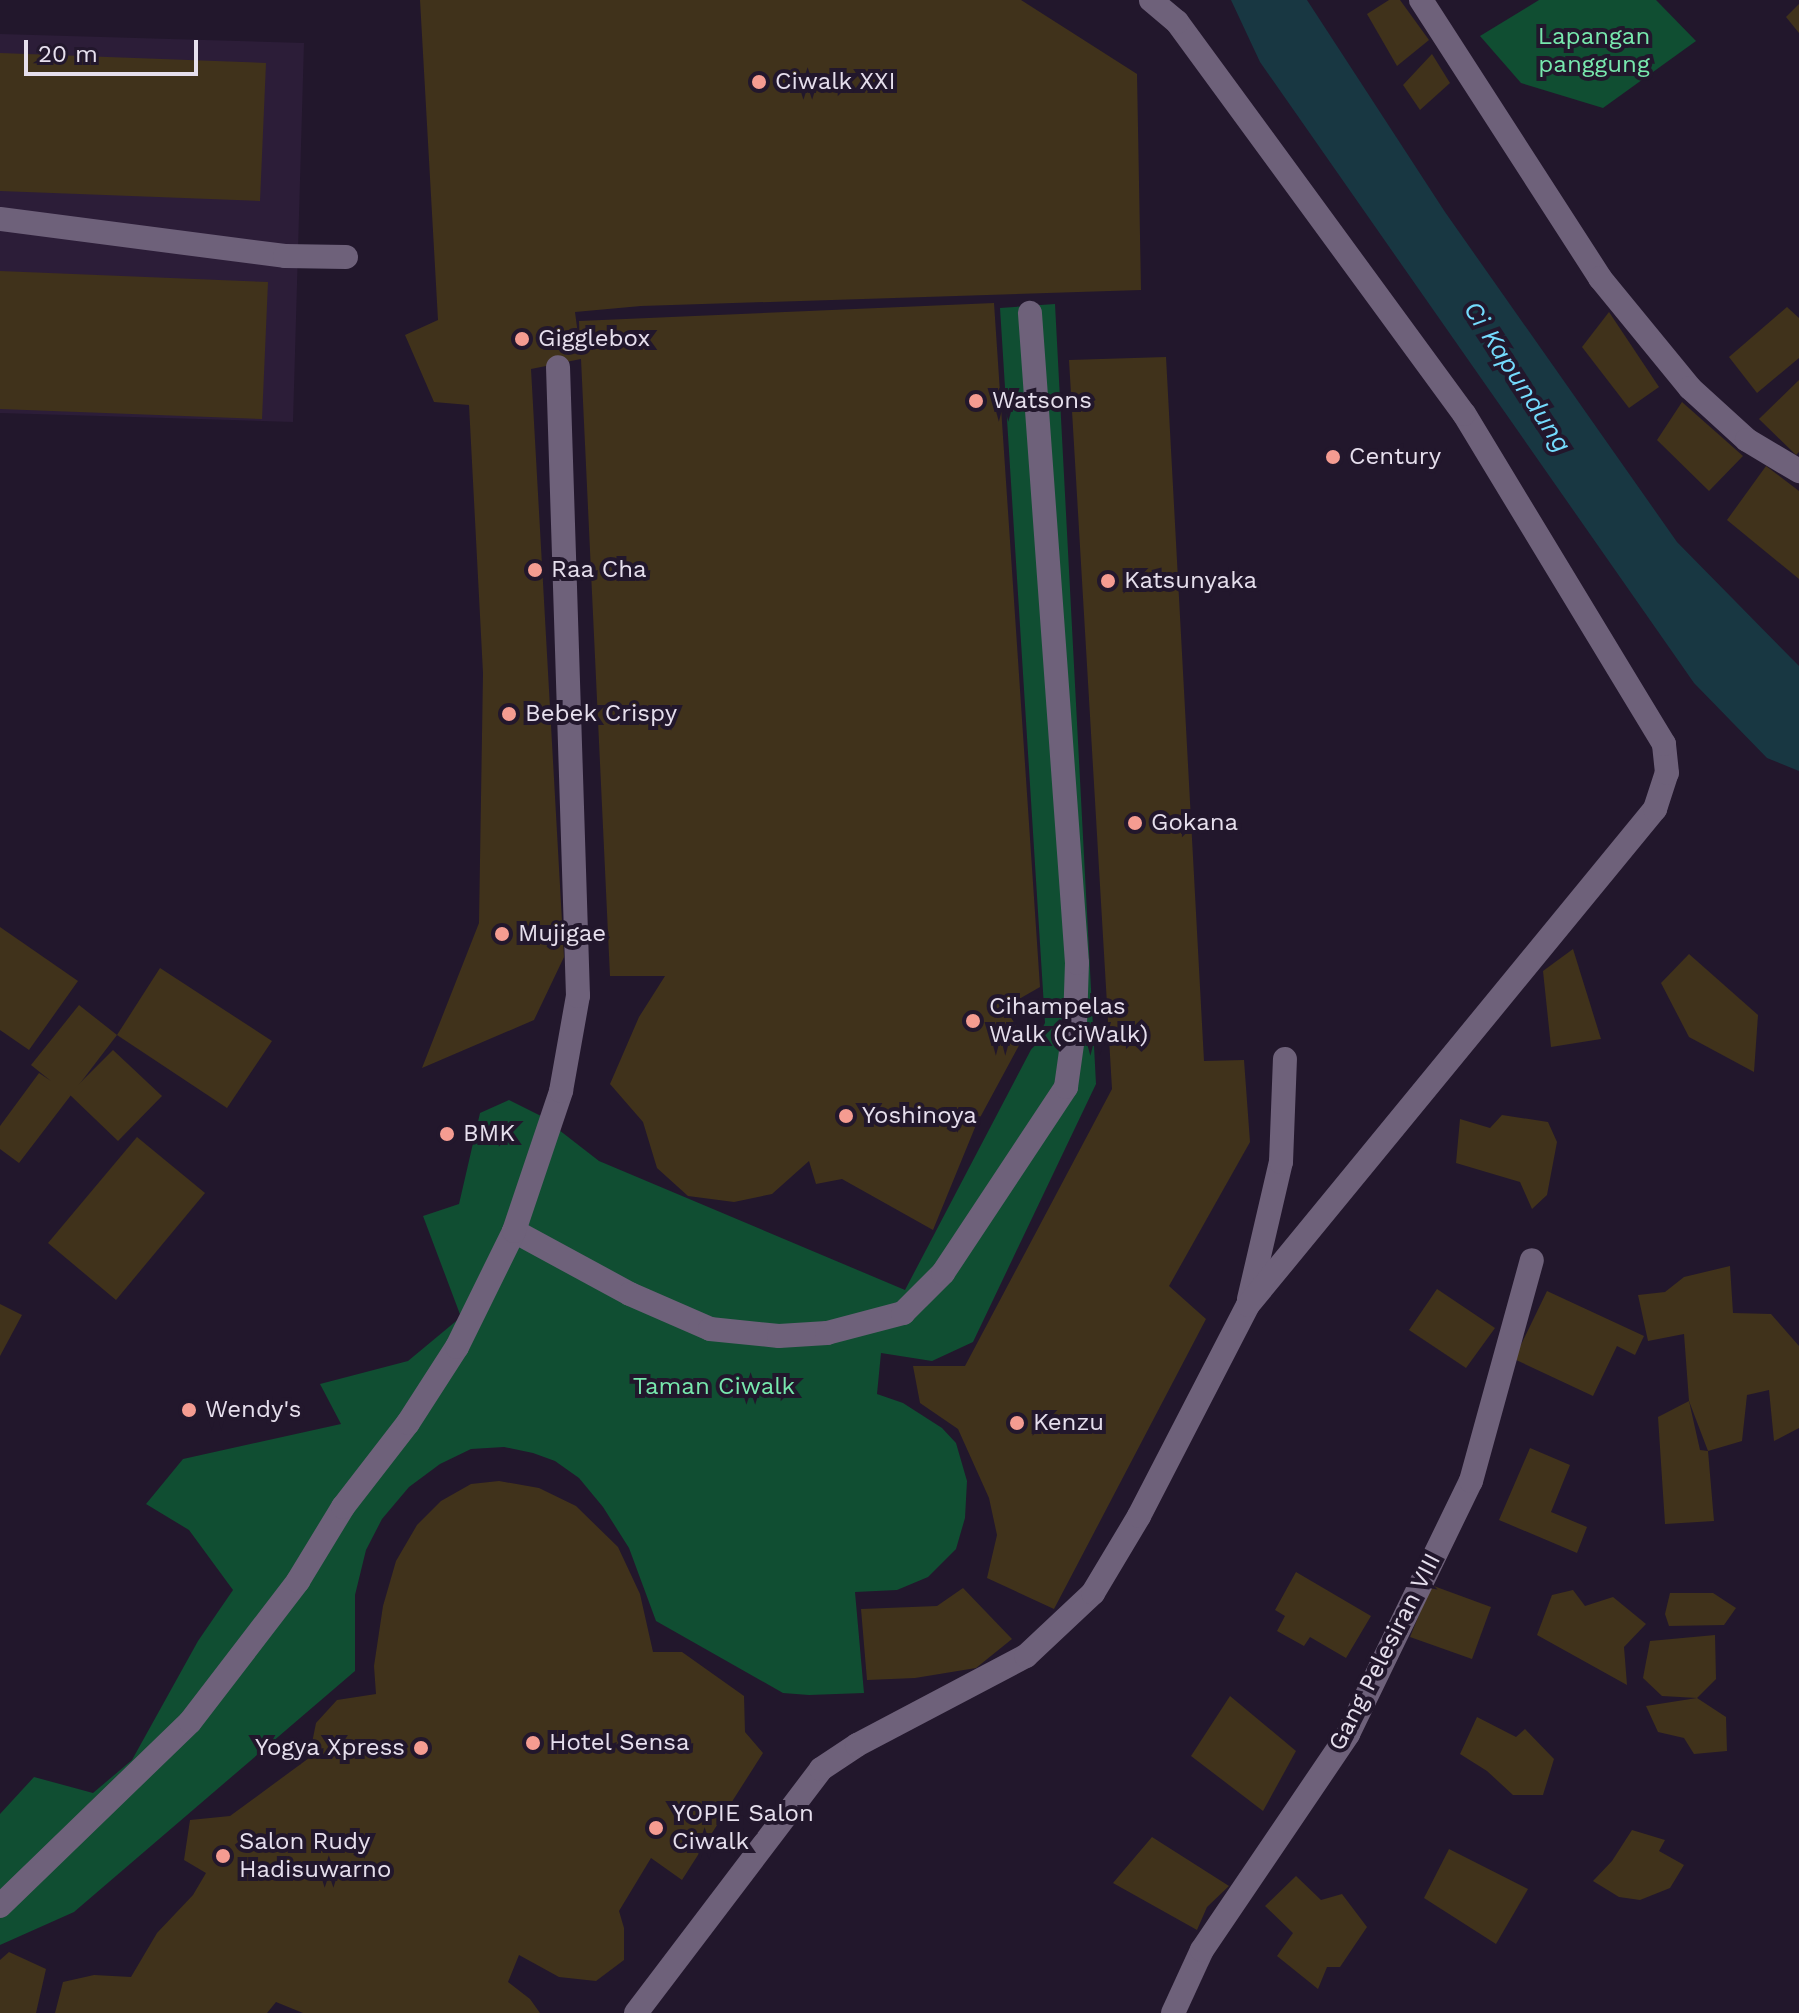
<!DOCTYPE html>
<html>
<head>
<meta charset="utf-8">
<style>
	body { margin:0 }
	#map { position:relative; width:1799px; height:2013px; overflow:hidden; background:#22172c; font-family:"Work Sans",sans-serif }
	div>[style] { position:absolute }
	.built>* { inset:0; background:#2c1d38 }
	.green>* { inset:0; background:#104e32 }
	.water>* { inset:0; background:#183742 }
	.building>* { inset:0; background:#40321b }
	.minor>* { height:24px; margin:-12px; padding:0 12px; transform-origin:12px; border-radius:12px; background:#6e617a }
	.dots>* { width:22px; height:22px; translate:-50% -50%; box-sizing:border-box; border:4px solid #22172c; border-radius:50% }
	span { translate:-50% -50%; white-space:nowrap; text-align:center; line-height:1.15; -webkit-text-stroke:8px #22172c; paint-order:stroke }
	.park-label { font-size:24px; color:#78e8ae }
	.poi-label { font-size:24px; color:#e6dfed }
	.left { translate:0 -50%; text-align:left }
	.right { translate:-100% -50%; text-align:right }
	.street-label { font-size:24px; color:#e6dfed }
	.water-label { font-size:26px; color:#74dbfd; font-style:italic }
	.scale { position:absolute; left:24px; top:40px; width:174px; height:36px; box-sizing:border-box; border:4px solid #e6dfed; border-top:0; padding-left:10px; font-size:24px; line-height:28px; white-space:nowrap; color:#e6dfed; -webkit-text-stroke:6px #22172c; paint-order:stroke }
</style>
</head>
<body>
<div id="map">
	<div class="built">
		<div style="clip-path:polygon(0 34px,304px 43px,293px 422px,0 413px)"></div>
	</div>
	<div class="green">
		<div style="clip-path:polygon(1539px 0,1656px 0,1696px 41px,1603px 108px,1521px 83px,1480px 36px)"></div>
		<div style="clip-path:polygon(1055px 304px,1096px 1084px,973px 1342px,932px 1361px,881px 1353px,877px 1394px,903px 1403px,942px 1428px,956px 1443px,967px 1481px,965px 1518px,956px 1549px,928px 1577px,897px 1590px,855px 1592px,864px 1693px,809px 1695px,783px 1693px,656px 1621px,629px 1548px,603px 1507px,579px 1478px,555px 1461px,533px 1453px,504px 1447px,471px 1449px,440px 1464px,409px 1487px,382px 1519px,366px 1550px,355px 1595px,355px 1671px,74px 1912px,0 1945px,0 1814px,34px 1777px,93px 1793px,132px 1760px,198px 1641px,233px 1590px,189px 1530px,146px 1504px,183px 1459px,341px 1424px,320px 1384px,408px 1361px,461px 1317px,423px 1216px,459px 1204px,480px 1113px,509px 1100px,541px 1116px,599px 1161px,905px 1290px,1045px 1023px,1000px 308px)"></div>
	</div>
	<div class="water">
		<div style="clip-path:polygon(1231px 0,1307px 0,1445px 212px,1677px 542px,1799px 666px,1799px 771px,1767px 758px,1694px 683px,1260px 62px)"></div>
	</div>
	<div class="building">
		<div style="clip-path:polygon(420px 0,1021px 0,1137px 74px,1141px 290px,641px 306px,575px 312px,580px 350px,579px 321px,994px 303px,1040px 987px,1005px 1007px,1023px 1038px,976px 1125px,933px 1230px,842px 1179px,816px 1184px,809px 1161px,772px 1194px,734px 1202px,688px 1196px,657px 1168px,643px 1122px,610px 1084px,639px 1017px,665px 976px,610px 976px,581px 359px,531px 369px,564px 957px,534px 1020px,422px 1068px,479px 923px,483px 673px,469px 405px,434px 402px,405px 335px,438px 320px)"></div>
		<div style="clip-path:polygon(1389px 0,1400px 0,1429px 40px,1397px 66px,1367px 14px)"></div>
		<div style="clip-path:polygon(1799px 4px,1799px 33px,1786px 17px)"></div>
		<div style="clip-path:polygon(0 53px,266px 63px,260px 201px,0 191px)"></div>
		<div style="clip-path:polygon(1432px 54px,1450px 83px,1420px 110px,1403px 85px)"></div>
		<div style="clip-path:polygon(0 271px,268px 282px,262px 419px,0 409px)"></div>
		<div style="clip-path:polygon(1787px 307px,1799px 318px,1799px 358px,1757px 393px,1729px 357px)"></div>
		<div style="clip-path:polygon(1609px 312px,1659px 387px,1629px 408px,1582px 347px)"></div>
		<div style="clip-path:polygon(1166px 357px,1204px 1061px,1244px 1060px,1250px 1142px,1169px 1286px,1206px 1319px,1054px 1609px,987px 1578px,997px 1535px,989px 1498px,958px 1429px,920px 1403px,913px 1366px,965px 1366px,1112px 1089px,1069px 360px)"></div>
		<div style="clip-path:polygon(1799px 380px,1799px 452px,1796px 455px,1759px 419px)"></div>
		<div style="clip-path:polygon(1682px 402px,1743px 456px,1709px 491px,1657px 440px)"></div>
		<div style="clip-path:polygon(1766px 466px,1799px 491px,1799px 579px,1727px 520px)"></div>
		<div style="clip-path:polygon(0 927px,78px 981px,29px 1050px,0 1030px)"></div>
		<div style="clip-path:polygon(1573px 949px,1601px 1039px,1551px 1047px,1543px 971px)"></div>
		<div style="clip-path:polygon(1689px 954px,1758px 1015px,1754px 1072px,1689px 1037px,1661px 983px)"></div>
		<div style="clip-path:polygon(160px 968px,272px 1041px,227px 1108px,117px 1035px)"></div>
		<div style="clip-path:polygon(79px 1005px,117px 1035px,19px 1163px,0 1149px,0 1126px,39px 1073px,51px 1081px,31px 1065px)"></div>
		<div style="clip-path:polygon(113px 1050px,162px 1096px,118px 1141px,69px 1094px)"></div>
		<div style="clip-path:polygon(1502px 1115px,1548px 1122px,1557px 1142px,1547px 1195px,1532px 1209px,1520px 1182px,1456px 1163px,1460px 1119px,1490px 1128px)"></div>
		<div style="clip-path:polygon(137px 1137px,205px 1193px,116px 1300px,48px 1243px)"></div>
		<div style="clip-path:polygon(1730px 1266px,1733px 1313px,1771px 1314px,1799px 1346px,1799px 1428px,1774px 1441px,1769px 1390px,1747px 1395px,1742px 1441px,1708px 1451px,1689px 1401px,1684px 1334px,1648px 1341px,1638px 1295px,1665px 1292px,1684px 1277px)"></div>
		<div style="clip-path:polygon(1437px 1289px,1495px 1328px,1466px 1368px,1409px 1330px)"></div>
		<div style="clip-path:polygon(1547px 1291px,1644px 1336px,1635px 1355px,1617px 1346px,1593px 1396px,1514px 1359px)"></div>
		<div style="clip-path:polygon(0 1304px,22px 1315px,0 1356px)"></div>
		<div style="clip-path:polygon(1689px 1401px,1700px 1450px,1708px 1451px,1714px 1521px,1665px 1524px,1658px 1417px)"></div>
		<div style="clip-path:polygon(1530px 1448px,1570px 1465px,1551px 1512px,1587px 1527px,1577px 1553px,1499px 1520px)"></div>
		<div style="clip-path:polygon(499px 1481px,539px 1488px,576px 1506px,618px 1547px,640px 1594px,653px 1652px,682px 1652px,744px 1696px,745px 1732px,763px 1753px,682px 1880px,651px 1858px,619px 1911px,624px 1928px,624px 1960px,596px 1981px,559px 1977px,519px 1955px,508px 1982px,530px 1999px,540px 2013px,303px 2013px,276px 2002px,267px 2013px,55px 2013px,63px 1982px,94px 1975px,131px 1977px,157px 1933px,193px 1895px,206px 1873px,184px 1860px,190px 1820px,230px 1816px,309px 1758px,316px 1723px,337px 1700px,376px 1694px,374px 1666px,383px 1606px,396px 1561px,417px 1525px,441px 1501px,471px 1484px)"></div>
		<div style="clip-path:polygon(1296px 1572px,1371px 1616px,1346px 1658px,1310px 1637px,1304px 1646px,1277px 1631px,1285px 1616px,1275px 1610px)"></div>
		<div style="clip-path:polygon(1431px 1585px,1491px 1607px,1472px 1659px,1410px 1637px)"></div>
		<div style="clip-path:polygon(963px 1588px,1012px 1639px,976px 1668px,915px 1678px,867px 1680px,861px 1609px,937px 1606px)"></div>
		<div style="clip-path:polygon(1573px 1590px,1585px 1606px,1613px 1597px,1646px 1624px,1624px 1647px,1627px 1685px,1537px 1635px,1552px 1595px)"></div>
		<div style="clip-path:polygon(1670px 1593px,1713px 1593px,1736px 1608px,1724px 1625px,1669px 1626px,1665px 1614px)"></div>
		<div style="clip-path:polygon(1715px 1635px,1716px 1679px,1697px 1698px,1662px 1696px,1643px 1678px,1650px 1641px)"></div>
		<div style="clip-path:polygon(1230px 1696px,1296px 1751px,1263px 1811px,1191px 1756px)"></div>
		<div style="clip-path:polygon(1697px 1698px,1726px 1717px,1727px 1751px,1694px 1754px,1684px 1738px,1658px 1732px,1646px 1706px)"></div>
		<div style="clip-path:polygon(1477px 1717px,1516px 1737px,1525px 1729px,1554px 1759px,1543px 1795px,1513px 1795px,1487px 1771px,1460px 1754px)"></div>
		<div style="clip-path:polygon(1632px 1830px,1665px 1840px,1659px 1851px,1684px 1865px,1670px 1888px,1640px 1900px,1619px 1897px,1593px 1881px,1612px 1861px)"></div>
		<div style="clip-path:polygon(1152px 1837px,1229px 1886px,1207px 1907px,1197px 1930px,1113px 1883px)"></div>
		<div style="clip-path:polygon(1449px 1849px,1528px 1889px,1496px 1944px,1424px 1898px)"></div>
		<div style="clip-path:polygon(1296px 1876px,1321px 1900px,1342px 1894px,1367px 1927px,1340px 1967px,1327px 1967px,1318px 1989px,1277px 1956px,1293px 1933px,1265px 1906px)"></div>
		<div style="clip-path:polygon(9px 1952px,46px 1969px,36px 2013px,0 2013px,0 1960px)"></div>
	</div>
	<div class="minor">
		<div style="left:1421px;top:0;width:331px;rotate:57.2deg"></div>
		<div style="left:1600px;top:278px;width:142px;rotate:50.7deg"></div>
		<div style="left:1690px;top:388px;width:77px;rotate:42.4deg"></div>
		<div style="left:1747px;top:440px;width:61px;rotate:30.8deg"></div>
		<div style="left:0;top:219px;width:287px;rotate:7.4deg"></div>
		<div style="left:285px;top:256px;width:61px;rotate:0.9deg"></div>
		<div style="left:514px;top:1231px;width:132px;rotate:28.5deg"></div>
		<div style="left:630px;top:1294px;width:87px;rotate:23.6deg"></div>
		<div style="left:710px;top:1329px;width:69px;rotate:5.8deg"></div>
		<div style="left:779px;top:1336px;width:48px;rotate:-3.6deg"></div>
		<div style="left:827px;top:1333px;width:79px;rotate:-14.7deg"></div>
		<div style="left:903px;top:1313px;width:57px;rotate:-45deg"></div>
		<div style="left:943px;top:1273px;width:223px;rotate:-56.5deg"></div>
		<div style="left:1066px;top:1087px;width:65px;rotate:-82deg"></div>
		<div style="left:1075px;top:1023px;width:60px;rotate:-88.1deg"></div>
		<div style="left:1077px;top:963px;width:652px;rotate:-94.14deg"></div>
		<div style="left:1249px;top:1299px;width:141px;rotate:-76.9deg"></div>
		<div style="left:1281px;top:1162px;width:103px;rotate:-87.8deg"></div>
		<div style="left:0;top:1906px;width:264px;rotate:-44.1deg"></div>
		<div style="left:190px;top:1722px;width:178px;rotate:-52.5deg"></div>
		<div style="left:298px;top:1581px;width:87px;rotate:-58.7deg"></div>
		<div style="left:343px;top:1507px;width:106px;rotate:-52.3deg"></div>
		<div style="left:408px;top:1423px;width:90px;rotate:-57.2deg"></div>
		<div style="left:457px;top:1347px;width:129px;rotate:-63.8deg"></div>
		<div style="left:514px;top:1231px;width:148px;rotate:-71.4deg"></div>
		<div style="left:561px;top:1091px;width:97px;rotate:-79.9deg"></div>
		<div style="left:578px;top:996px;width:629px;rotate:-91.82deg"></div>
		<div style="left:636px;top:2013px;width:306px;rotate:-52.8deg"></div>
		<div style="left:821px;top:1769px;width:43px;rotate:-33.7deg"></div>
		<div style="left:857px;top:1745px;width:191px;rotate:-27.8deg"></div>
		<div style="left:1026px;top:1656px;width:92px;rotate:-43.2deg"></div>
		<div style="left:1093px;top:1593px;width:90px;rotate:-59.1deg"></div>
		<div style="left:1139px;top:1516px;width:237px;rotate:-62.7deg"></div>
		<div style="left:1248px;top:1305px;width:642px;rotate:-50.63deg"></div>
		<div style="left:1655px;top:809px;width:38px;rotate:-72deg"></div>
		<div style="left:1667px;top:773px;width:29px;rotate:-96deg"></div>
		<div style="left:1664px;top:744px;width:386px;rotate:-121.2deg"></div>
		<div style="left:1464px;top:414px;width:486px;rotate:-126.2deg"></div>
		<div style="left:1177px;top:22px;width:34px;rotate:-140deg"></div>
		<div style="left:1173px;top:2013px;width:69px;rotate:-65.3deg"></div>
		<div style="left:1202px;top:1950px;width:261px;rotate:-55.9deg"></div>
		<div style="left:1348px;top:1734px;width:281px;rotate:-64.1deg"></div>
		<div style="left:1471px;top:1481px;width:229px;rotate:-74.6deg"></div>
	</div>
	<div class="dots">
		<div style="left:759px;top:82px;background:#f59c91"></div>
		<div style="left:522px;top:339px;background:#f59c91"></div>
		<div style="left:976px;top:401px;background:#f59c91"></div>
		<div style="left:1333px;top:457px;background:#f59c91"></div>
		<div style="left:535px;top:570px;background:#f59c91"></div>
		<div style="left:1108px;top:581px;background:#f59c91"></div>
		<div style="left:509px;top:714px;background:#f59c91"></div>
		<div style="left:1135px;top:823px;background:#f59c91"></div>
		<div style="left:502px;top:934px;background:#f59c91"></div>
		<div style="left:973px;top:1021px;background:#f59c91"></div>
		<div style="left:846px;top:1116px;background:#f59c91"></div>
		<div style="left:447px;top:1134px;background:#f59c91"></div>
		<div style="left:189px;top:1410px;background:#f59c91"></div>
		<div style="left:1017px;top:1423px;background:#f59c91"></div>
		<div style="left:533px;top:1743px;background:#f59c91"></div>
		<div style="left:421px;top:1748px;background:#f59c91"></div>
		<div style="left:656px;top:1828px;background:#f59c91"></div>
		<div style="left:223px;top:1856px;background:#f59c91"></div>
	</div>
	<div class="park-label">
		<span style="left:1594px;top:51px">Lapangan<br>panggung</span>
		<span style="left:714px;top:1387px">Taman Ciwalk</span>
	</div>
	<div class="poi-label">
		<span class="left" style="left:775px;top:82px">Ciwalk XXI</span>
		<span class="left" style="left:538px;top:339px">Gigglebox</span>
		<span class="left" style="left:992px;top:401px">Watsons</span>
		<span class="left" style="left:1349px;top:457px">Century</span>
		<span class="left" style="left:551px;top:570px">Raa Cha</span>
		<span class="left" style="left:1124px;top:581px">Katsunyaka</span>
		<span class="left" style="left:525px;top:714px">Bebek Crispy</span>
		<span class="left" style="left:1151px;top:823px">Gokana</span>
		<span class="left" style="left:518px;top:934px">Mujigae</span>
		<span class="left" style="left:989px;top:1021px">Cihampelas<br>Walk (CiWalk)</span>
		<span class="left" style="left:862px;top:1116px">Yoshinoya</span>
		<span class="left" style="left:463px;top:1134px">BMK</span>
		<span class="left" style="left:205px;top:1410px">Wendy's</span>
		<span class="left" style="left:1033px;top:1423px">Kenzu</span>
		<span class="left" style="left:549px;top:1743px">Hotel Sensa</span>
		<span class="right" style="left:405px;top:1748px">Yogya Xpress</span>
		<span class="left" style="left:672px;top:1828px">YOPIE Salon<br>Ciwalk</span>
		<span class="left" style="left:239px;top:1856px">Salon Rudy<br>Hadisuwarno</span>
	</div>
	<div class="street-label">
		<span style="left:1385px;top:1652px;rotate:-63deg">Gang Pelesiran VIII</span>
	</div>
	<div class="water-label">
		<span style="left:1517px;top:377px;rotate:57deg">Ci Kapundung</span>
	</div>
	<div class="scale">20 m</div>
</div>
</body>
</html>
